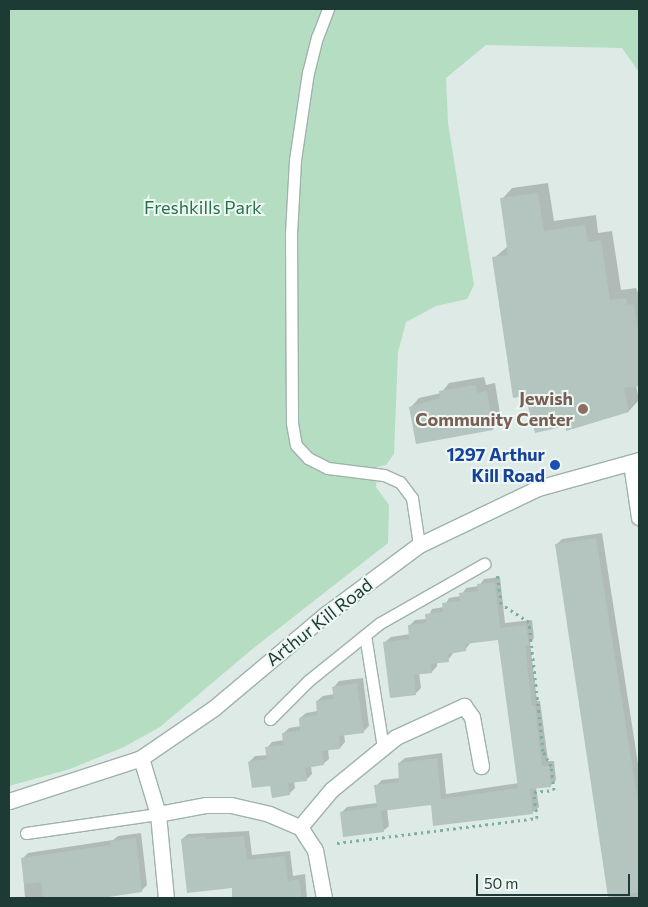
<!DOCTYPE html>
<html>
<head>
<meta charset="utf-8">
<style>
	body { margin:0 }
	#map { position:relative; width:648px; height:907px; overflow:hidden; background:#ddeae5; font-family:Commissioner,sans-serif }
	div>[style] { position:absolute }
	.green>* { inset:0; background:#b5ddc2 }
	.shadow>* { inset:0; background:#0003 }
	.building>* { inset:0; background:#b3c5be }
	.path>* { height:3px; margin-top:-1.5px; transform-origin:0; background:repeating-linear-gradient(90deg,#7cafa3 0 2.5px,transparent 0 6.5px) }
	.roads { filter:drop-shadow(1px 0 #a0b2ad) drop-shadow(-1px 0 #a0b2ad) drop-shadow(0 1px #a0b2ad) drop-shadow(0 -1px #a0b2ad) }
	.lane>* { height:11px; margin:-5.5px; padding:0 5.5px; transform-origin:5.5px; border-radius:5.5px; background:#fff }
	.street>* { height:15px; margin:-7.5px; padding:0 7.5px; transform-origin:7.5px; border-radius:7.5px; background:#fff }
	.secondary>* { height:15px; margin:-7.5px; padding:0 7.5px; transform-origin:7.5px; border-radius:7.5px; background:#fff }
	.dots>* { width:14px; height:14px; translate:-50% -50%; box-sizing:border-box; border:2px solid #eef7f3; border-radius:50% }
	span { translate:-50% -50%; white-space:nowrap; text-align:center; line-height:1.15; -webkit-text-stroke:4px #eef7f3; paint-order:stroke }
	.park-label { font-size:18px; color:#277349 }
	.education-label { font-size:18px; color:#785e54; font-weight:700 }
	.right { translate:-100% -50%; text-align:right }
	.transit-label { font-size:18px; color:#164399; font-weight:700 }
	.street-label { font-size:18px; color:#1e3a35 }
	.frame { position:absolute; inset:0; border:10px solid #1e3a35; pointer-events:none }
	.scale { position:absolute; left:476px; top:874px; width:154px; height:22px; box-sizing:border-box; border:2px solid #1e3a35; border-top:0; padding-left:6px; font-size:15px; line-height:18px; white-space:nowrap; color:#1e3a35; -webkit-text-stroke:4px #eef7f3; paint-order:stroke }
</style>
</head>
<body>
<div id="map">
	<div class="green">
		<div style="clip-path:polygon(9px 9px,639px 9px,639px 72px,622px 48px,486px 45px,446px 78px,448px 123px,474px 285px,467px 299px,436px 306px,406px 322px,398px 352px,394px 454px,386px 465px,377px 467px,376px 487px,389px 505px,388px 543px,250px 651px,160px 727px,124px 747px,70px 769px,9px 786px)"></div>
	</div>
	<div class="shadow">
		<div style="clip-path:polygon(548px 183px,554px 221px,596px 215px,598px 233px,612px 231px,621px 290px,636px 288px,639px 295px,639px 384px,636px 385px,639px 400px,629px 411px,567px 425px,494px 258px,508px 246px,502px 199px,512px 188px)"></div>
		<div style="clip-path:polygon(484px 377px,486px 385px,495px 383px,501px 420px,493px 429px,417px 443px,411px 407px,419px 398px,441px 393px,449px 383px)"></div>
		<div style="clip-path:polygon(602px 533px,639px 770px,639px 898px,610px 898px,556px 545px,562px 539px)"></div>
		<div style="clip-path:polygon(500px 577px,505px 623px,532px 620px,534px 638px,530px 642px,537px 701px,540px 701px,548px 761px,554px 761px,556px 780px,551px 785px,536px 787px,539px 807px,533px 812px,434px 825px,432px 804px,387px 809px,389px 826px,383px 831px,342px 812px,347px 807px,377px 803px,376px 786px,382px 780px,400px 778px,399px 763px,405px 758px,442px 753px,446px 794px,519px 783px,499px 639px,471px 642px,465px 650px,454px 652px,448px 660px,437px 662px,437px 666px,432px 672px,419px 673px,421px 688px,415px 694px,385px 642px,391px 637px,410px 634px,409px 626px,415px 620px,427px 619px,432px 609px,444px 607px,449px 598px,461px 596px,466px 588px,479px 586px,484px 579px)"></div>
		<div style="clip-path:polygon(363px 678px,369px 726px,363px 732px,344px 734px,345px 742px,340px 748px,328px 749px,329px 759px,323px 764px,311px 766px,312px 774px,306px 780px,294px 781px,295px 788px,289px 794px,271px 784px,249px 762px,255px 756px,268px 755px,267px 748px,272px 742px,284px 740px,283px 734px,289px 728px,301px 726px,300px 718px,306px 713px,318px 711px,317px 701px,323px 696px,335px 694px,334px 687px,339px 681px)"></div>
		<div style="clip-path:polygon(249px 831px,252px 855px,290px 851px,293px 876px,305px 874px,307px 898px,250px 898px,248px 885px,182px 839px,188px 834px)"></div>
		<div style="clip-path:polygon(141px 833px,147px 885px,141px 891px,89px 898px,25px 898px,22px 859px,28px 853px,113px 840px,118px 836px)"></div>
	</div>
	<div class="building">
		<div style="clip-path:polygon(538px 193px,544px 231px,585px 225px,588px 242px,601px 240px,610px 300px,626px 298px,627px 305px,634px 304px,639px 337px,639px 386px,624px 388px,629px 412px,566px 431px,566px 426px,535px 433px,525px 396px,513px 398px,492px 257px,508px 255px,500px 198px)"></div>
		<div style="clip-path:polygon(476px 385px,477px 393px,487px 391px,493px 430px,416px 444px,409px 407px,440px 398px,439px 391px)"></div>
		<div style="clip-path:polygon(596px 538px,639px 808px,639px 892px,608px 897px,555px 544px)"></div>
		<div style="clip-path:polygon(495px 582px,500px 628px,526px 625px,529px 645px,525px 645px,532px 706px,535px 706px,542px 766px,549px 766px,551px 787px,530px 789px,533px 814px,433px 826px,431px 805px,381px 811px,384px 832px,343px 837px,340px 812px,377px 807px,374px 785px,399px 782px,398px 763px,437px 758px,441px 799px,518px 788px,498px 640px,465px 644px,466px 651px,448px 654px,449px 662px,431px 664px,432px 673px,414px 675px,416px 695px,390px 698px,383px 642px,409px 639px,408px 625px,426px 623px,425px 614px,443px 612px,442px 603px,460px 601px,459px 593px,478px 591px,477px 584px)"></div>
		<div style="clip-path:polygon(357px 683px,364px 733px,339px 736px,340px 749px,322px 751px,324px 765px,305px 768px,307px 781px,288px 783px,290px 795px,272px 798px,270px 786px,252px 788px,248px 762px,267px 759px,265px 747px,283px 745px,282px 733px,300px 731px,299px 718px,317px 715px,316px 701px,334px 699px,332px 687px)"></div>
		<div style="clip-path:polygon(205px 836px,206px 839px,244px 836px,247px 860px,285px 856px,288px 881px,299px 879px,302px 898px,232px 898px,232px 888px,187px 893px,181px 839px)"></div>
		<div style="clip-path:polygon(136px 838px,142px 892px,102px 898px,43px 898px,41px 882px,24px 884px,21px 858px,111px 845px,111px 841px)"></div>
	</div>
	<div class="path">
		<div style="left:337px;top:843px;width:202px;rotate:-7.1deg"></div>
		<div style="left:537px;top:818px;width:26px;rotate:-97deg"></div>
		<div style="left:534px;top:792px;width:20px;rotate:-6deg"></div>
		<div style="left:554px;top:790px;width:24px;rotate:-97deg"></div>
		<div style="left:551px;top:766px;width:17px;rotate:-118deg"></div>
		<div style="left:543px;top:751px;width:130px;rotate:-96.2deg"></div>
		<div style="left:529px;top:622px;width:33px;rotate:-147deg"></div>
		<div style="left:501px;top:604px;width:32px;rotate:-97deg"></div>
	</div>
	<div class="roads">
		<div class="lane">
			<div style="left:328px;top:9px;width:30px;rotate:111deg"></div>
			<div style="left:317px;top:37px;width:36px;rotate:104deg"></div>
			<div style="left:308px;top:72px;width:89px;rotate:98.4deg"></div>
			<div style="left:295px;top:160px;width:74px;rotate:93.1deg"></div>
			<div style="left:291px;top:234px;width:189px;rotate:89.7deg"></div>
			<div style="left:292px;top:423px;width:22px;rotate:80deg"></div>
			<div style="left:296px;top:445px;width:18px;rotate:47deg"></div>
			<div style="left:308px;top:458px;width:22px;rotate:27deg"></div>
			<div style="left:328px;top:468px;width:56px;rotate:7.1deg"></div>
			<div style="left:384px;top:475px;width:17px;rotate:24deg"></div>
			<div style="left:400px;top:482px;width:20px;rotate:53deg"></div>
			<div style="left:412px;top:498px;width:48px;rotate:81.5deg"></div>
			<div style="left:365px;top:635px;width:113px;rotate:80.9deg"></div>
			<div style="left:270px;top:719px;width:54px;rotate:-45deg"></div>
			<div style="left:308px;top:681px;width:92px;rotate:-38.9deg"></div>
			<div style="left:380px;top:623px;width:120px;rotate:-29.6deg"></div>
			<div style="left:26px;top:833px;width:133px;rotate:-8.2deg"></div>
		</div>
		<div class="street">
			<div style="left:631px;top:463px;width:55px;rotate:81.6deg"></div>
			<div style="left:141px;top:758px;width:59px;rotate:73.1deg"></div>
			<div style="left:158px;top:814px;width:84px;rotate:84.6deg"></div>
			<div style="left:158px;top:814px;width:49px;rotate:-10.6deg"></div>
			<div style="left:206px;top:805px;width:25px"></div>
			<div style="left:231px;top:805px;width:39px;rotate:13deg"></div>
			<div style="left:269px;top:814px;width:34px;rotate:23deg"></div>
			<div style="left:300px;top:827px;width:27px;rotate:57deg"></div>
			<div style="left:315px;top:850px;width:49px;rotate:79.4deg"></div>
			<div style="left:300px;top:827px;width:48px;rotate:-50deg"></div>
			<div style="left:331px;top:790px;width:84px;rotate:-39.2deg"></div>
			<div style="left:396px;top:737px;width:75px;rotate:-24.5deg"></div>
			<div style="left:464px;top:706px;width:14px;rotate:54deg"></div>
			<div style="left:472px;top:717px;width:50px;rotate:79.6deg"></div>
		</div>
		<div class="secondary">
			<div style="left:9px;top:801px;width:139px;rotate:-18deg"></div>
			<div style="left:141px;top:758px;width:88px;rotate:-34.4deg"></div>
			<div style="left:214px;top:708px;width:146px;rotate:-40deg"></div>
			<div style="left:326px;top:614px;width:116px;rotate:-36.6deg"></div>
			<div style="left:419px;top:545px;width:132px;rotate:-25.6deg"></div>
			<div style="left:538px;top:488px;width:105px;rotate:-15.5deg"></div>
		</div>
	</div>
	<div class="dots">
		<div style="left:583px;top:409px;background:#8d6e63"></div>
		<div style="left:555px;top:465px;background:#1a4fb4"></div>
	</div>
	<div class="park-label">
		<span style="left:203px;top:207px">Freshkills Park</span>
	</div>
	<div class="education-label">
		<span class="right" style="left:573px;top:409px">Jewish<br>Community Center</span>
	</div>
	<div class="transit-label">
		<span class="right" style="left:545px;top:465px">1297 Arthur<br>Kill Road</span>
	</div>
	<div class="street-label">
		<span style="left:319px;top:622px;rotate:-38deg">Arthur Kill Road</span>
	</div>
	<div class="frame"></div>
	<div class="scale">50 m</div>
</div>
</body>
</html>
